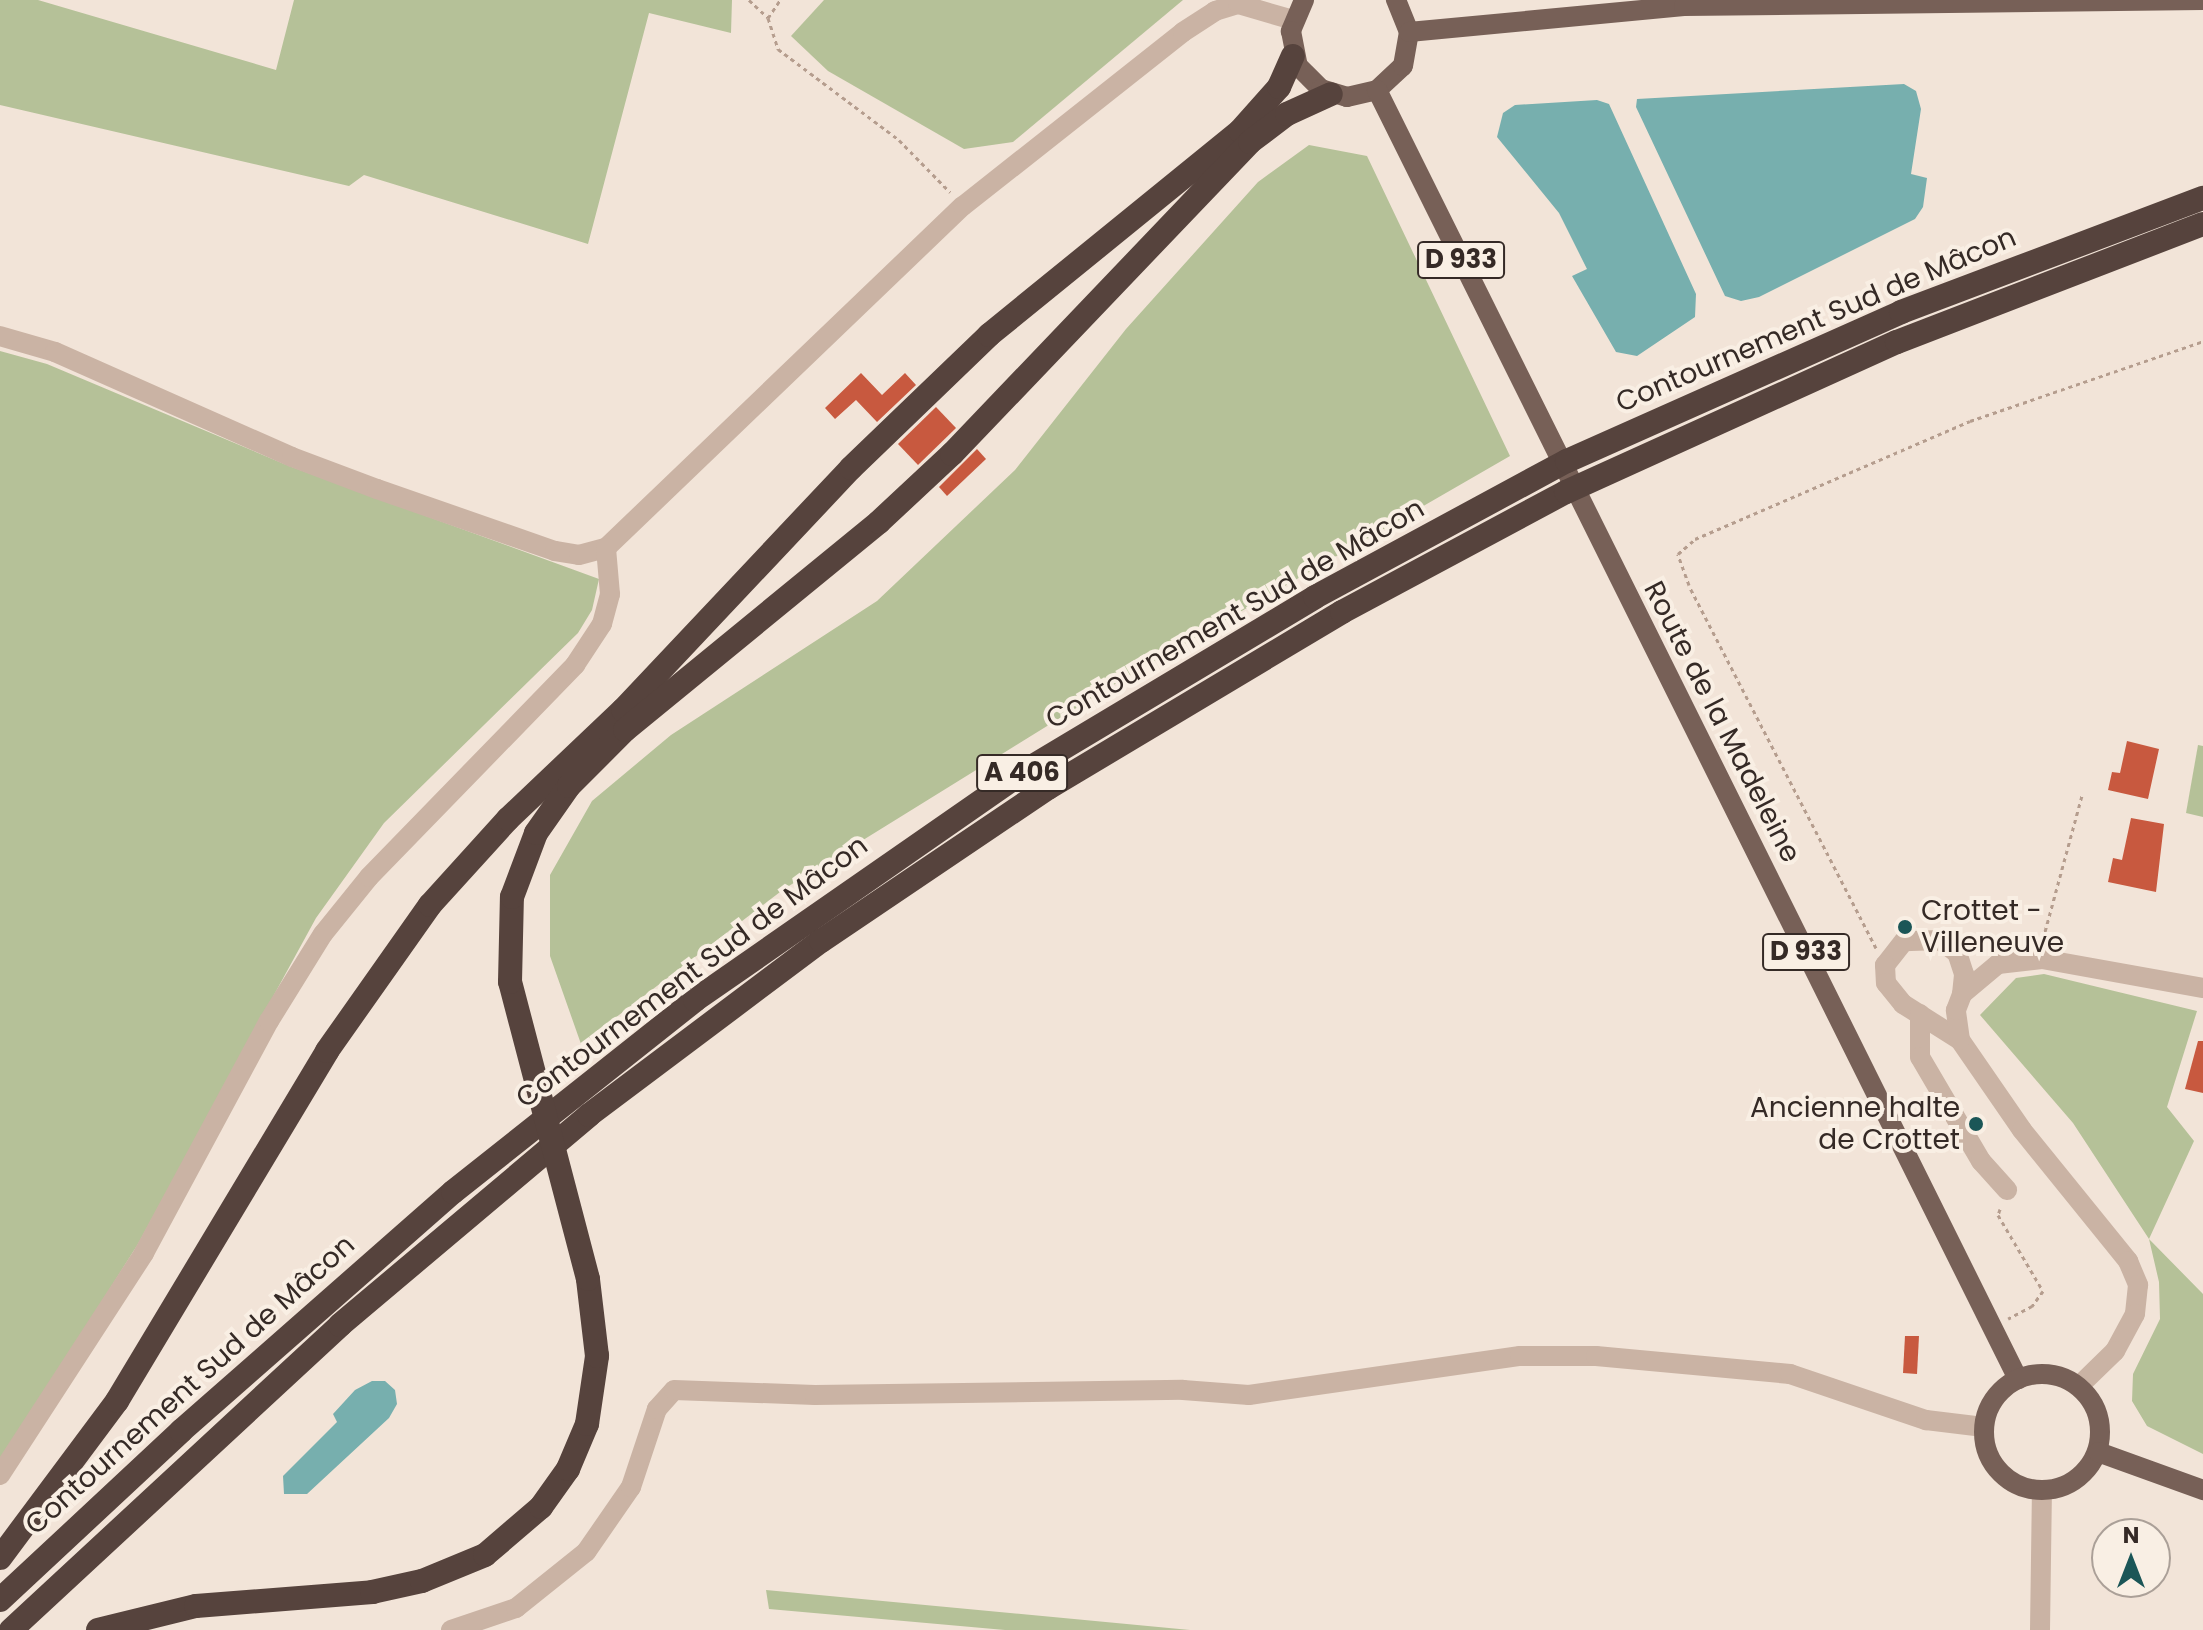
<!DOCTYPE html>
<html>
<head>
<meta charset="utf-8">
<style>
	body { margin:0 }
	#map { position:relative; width:2203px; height:1630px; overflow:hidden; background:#f2e4d8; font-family:Poppins,sans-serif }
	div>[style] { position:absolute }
	.green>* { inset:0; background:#b5c198 }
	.water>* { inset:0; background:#77afae }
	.building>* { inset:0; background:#c8593f }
	.path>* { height:3px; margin-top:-1.5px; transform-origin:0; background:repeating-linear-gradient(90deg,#b59d8e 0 4px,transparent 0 8px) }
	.minor>* { height:20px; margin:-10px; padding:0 10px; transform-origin:10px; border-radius:10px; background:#cab3a4 }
	.major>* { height:20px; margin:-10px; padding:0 10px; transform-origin:10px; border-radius:10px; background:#776057 }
	.major>.ring { margin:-10px; padding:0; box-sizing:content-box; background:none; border:20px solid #776057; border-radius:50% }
	.highway>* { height:24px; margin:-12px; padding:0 12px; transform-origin:12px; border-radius:12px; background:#56433d }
	.dots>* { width:22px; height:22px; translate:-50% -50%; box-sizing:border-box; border:4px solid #f9efe4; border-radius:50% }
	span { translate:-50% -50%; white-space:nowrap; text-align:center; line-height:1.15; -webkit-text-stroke:8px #f9efe4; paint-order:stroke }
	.shield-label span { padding:2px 6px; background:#f9efe4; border:2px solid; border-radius:6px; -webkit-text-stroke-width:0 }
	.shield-label { font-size:26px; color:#352a26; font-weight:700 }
	.street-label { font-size:28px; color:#352a26 }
	.poi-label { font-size:28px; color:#352a26 }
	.left { translate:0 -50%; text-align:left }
	.right { translate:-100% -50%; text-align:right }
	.north { position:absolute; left:2091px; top:1518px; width:80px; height:80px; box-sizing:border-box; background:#f9efe4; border:2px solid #aba098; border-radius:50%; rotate:0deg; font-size:22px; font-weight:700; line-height:32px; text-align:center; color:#352a26 }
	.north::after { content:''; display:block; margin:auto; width:28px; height:36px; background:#1b5657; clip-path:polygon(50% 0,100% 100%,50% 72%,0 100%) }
</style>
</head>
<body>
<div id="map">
	<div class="green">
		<div style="clip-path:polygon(0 0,38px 0,276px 70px,294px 0,732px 0,731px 33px,649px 13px,588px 244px,364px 175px,349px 186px,0 105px)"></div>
		<div style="clip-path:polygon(824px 0,1183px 0,1013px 142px,964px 149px,828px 71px,791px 36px)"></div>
		<div style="clip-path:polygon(1309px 145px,1367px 156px,1510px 456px,1115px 684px,784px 889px,581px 1044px,550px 956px,550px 875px,592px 801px,671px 735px,877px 601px,1015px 470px,1126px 329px,1258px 182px)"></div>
		<div style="clip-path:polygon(0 351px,47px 364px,289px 466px,599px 579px,592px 610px,578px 633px,384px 823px,316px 918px,138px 1244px,0 1463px)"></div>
		<div style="clip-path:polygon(2198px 745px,2203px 746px,2203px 817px,2186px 813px)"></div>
		<div style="clip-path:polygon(2044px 974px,2197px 1011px,2167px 1107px,2194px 1141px,2149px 1239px,2203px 1294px,2203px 1454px,2147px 1426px,2132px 1401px,2133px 1374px,2160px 1319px,2159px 1282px,2149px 1239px,2073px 1123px,1980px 1015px,2016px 978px)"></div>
		<div style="clip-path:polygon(766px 1590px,1190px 1630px,1005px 1630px,769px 1609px)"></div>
	</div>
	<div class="water">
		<div style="clip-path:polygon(1904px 84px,1916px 91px,1921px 109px,1911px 174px,1927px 178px,1923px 207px,1915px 219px,1759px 297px,1741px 301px,1725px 296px,1636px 107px,1637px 99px)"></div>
		<div style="clip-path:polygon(1597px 100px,1609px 104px,1696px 294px,1695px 317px,1637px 356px,1616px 352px,1572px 276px,1587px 269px,1559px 213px,1497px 137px,1503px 113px,1515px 105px)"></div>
		<div style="clip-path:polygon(372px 1381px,385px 1381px,395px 1390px,397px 1404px,389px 1418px,307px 1494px,284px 1494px,283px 1476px,337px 1422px,333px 1414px,355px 1390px)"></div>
	</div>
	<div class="building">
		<div style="clip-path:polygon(861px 373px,882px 395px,905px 373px,916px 385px,877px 422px,856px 400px,835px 419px,825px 408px)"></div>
		<div style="clip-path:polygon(936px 407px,956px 428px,918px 465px,898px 444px)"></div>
		<div style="clip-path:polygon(977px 449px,986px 459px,947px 496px,939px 487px)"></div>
		<div style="clip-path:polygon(2127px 741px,2159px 749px,2148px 799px,2108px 790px,2112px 772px,2120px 773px)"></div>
		<div style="clip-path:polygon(2131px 818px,2164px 824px,2156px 892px,2108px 882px,2113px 858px,2122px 860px)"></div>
		<div style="clip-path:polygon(2198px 1041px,2203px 1041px,2203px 1093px,2185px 1089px)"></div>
		<div style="clip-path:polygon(1905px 1336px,1919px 1336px,1917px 1374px,1903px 1373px)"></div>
	</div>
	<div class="path">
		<div style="left:749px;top:0;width:26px;rotate:43deg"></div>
		<div style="left:768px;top:18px;width:33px;rotate:72deg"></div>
		<div style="left:778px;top:49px;width:151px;rotate:36.9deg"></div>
		<div style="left:899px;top:140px;width:73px;rotate:45.6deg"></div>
		<div style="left:768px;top:18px;width:22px;rotate:-56deg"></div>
		<div style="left:2043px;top:939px;width:149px;rotate:-74.8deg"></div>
		<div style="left:1876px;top:948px;width:408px;rotate:-117.3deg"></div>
		<div style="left:1689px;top:585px;width:33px;rotate:-110deg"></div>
		<div style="left:1678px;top:554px;width:23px;rotate:-41deg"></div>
		<div style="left:1695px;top:539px;width:299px;rotate:-23.2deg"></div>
		<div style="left:1970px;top:421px;width:246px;rotate:-18.9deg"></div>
		<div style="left:2000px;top:1209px;width:6px;rotate:108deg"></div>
		<div style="left:1998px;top:1215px;width:88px;rotate:59.4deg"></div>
		<div style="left:2043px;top:1291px;width:19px;rotate:126deg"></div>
		<div style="left:2032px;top:1306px;width:27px;rotate:152deg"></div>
	</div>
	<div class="minor">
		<div style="left:0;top:336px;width:57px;rotate:16.2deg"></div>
		<div style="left:55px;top:352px;width:259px;rotate:23.9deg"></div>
		<div style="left:292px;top:457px;width:91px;rotate:20.6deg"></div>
		<div style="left:377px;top:489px;width:188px;rotate:19.2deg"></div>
		<div style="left:555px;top:551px;width:24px;rotate:9deg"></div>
		<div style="left:579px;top:555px;width:28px;rotate:-15deg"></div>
		<div style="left:606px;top:548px;width:494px;rotate:-43.8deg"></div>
		<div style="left:963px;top:206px;width:280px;rotate:-38.3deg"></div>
		<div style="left:1183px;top:32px;width:38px;rotate:-33deg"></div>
		<div style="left:1215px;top:11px;width:24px;rotate:-17deg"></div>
		<div style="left:1238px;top:4px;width:57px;rotate:16.2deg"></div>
		<div style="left:1962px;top:994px;width:20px;rotate:-84deg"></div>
		<div style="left:1964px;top:974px;width:22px;rotate:-108deg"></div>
		<div style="left:1957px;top:953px;width:21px;rotate:-143deg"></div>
		<div style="left:1940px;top:940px;width:36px;rotate:178deg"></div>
		<div style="left:1904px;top:941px;width:31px;rotate:128deg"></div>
		<div style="left:1885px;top:965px;width:18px;rotate:87deg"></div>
		<div style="left:1886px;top:983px;width:27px;rotate:51deg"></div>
		<div style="left:1903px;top:1004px;width:67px;rotate:32.3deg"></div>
		<div style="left:1960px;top:1040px;width:109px;rotate:55.4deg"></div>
		<div style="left:2022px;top:1130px;width:169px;rotate:51deg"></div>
		<div style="left:2128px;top:1261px;width:26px;rotate:67deg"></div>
		<div style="left:2138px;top:1285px;width:29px;rotate:96deg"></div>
		<div style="left:2135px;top:1314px;width:42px;rotate:118.4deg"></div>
		<div style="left:2115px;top:1351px;width:50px;rotate:135.8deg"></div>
		<div style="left:1920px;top:1014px;width:43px;rotate:90deg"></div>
		<div style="left:1920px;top:1057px;width:121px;rotate:59.6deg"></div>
		<div style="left:1981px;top:1161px;width:39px;rotate:48deg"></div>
		<div style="left:1960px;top:1040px;width:30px;rotate:-98deg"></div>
		<div style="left:1956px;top:1010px;width:17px;rotate:-69deg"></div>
		<div style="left:1962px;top:994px;width:47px;rotate:-39.8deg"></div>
		<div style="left:1998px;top:964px;width:44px;rotate:-6.5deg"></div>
		<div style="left:2042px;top:959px;width:164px;rotate:10.2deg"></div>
		<div style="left:0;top:1475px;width:265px;rotate:-57deg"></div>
		<div style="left:144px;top:1253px;width:264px;rotate:-61.7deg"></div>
		<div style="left:269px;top:1021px;width:102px;rotate:-58.2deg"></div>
		<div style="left:323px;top:934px;width:73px;rotate:-51.1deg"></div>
		<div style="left:369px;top:877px;width:296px;rotate:-45.8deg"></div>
		<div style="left:575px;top:665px;width:49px;rotate:-56.6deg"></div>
		<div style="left:602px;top:624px;width:31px;rotate:-75deg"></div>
		<div style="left:610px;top:594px;width:46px;rotate:-95deg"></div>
		<div style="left:451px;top:1630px;width:69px;rotate:-18.7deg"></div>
		<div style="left:516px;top:1608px;width:90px;rotate:-38.7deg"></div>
		<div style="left:586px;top:1552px;width:79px;rotate:-55.3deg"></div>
		<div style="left:631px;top:1487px;width:82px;rotate:-71.6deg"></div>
		<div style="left:657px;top:1409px;width:25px;rotate:-48deg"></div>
		<div style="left:674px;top:1390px;width:141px;rotate:2deg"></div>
		<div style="left:815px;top:1395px;width:368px;rotate:-0.8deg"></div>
		<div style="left:1183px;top:1390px;width:66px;rotate:4.3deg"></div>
		<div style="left:1249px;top:1395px;width:274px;rotate:-8.2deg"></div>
		<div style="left:1520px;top:1356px;width:76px"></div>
		<div style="left:1596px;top:1356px;width:195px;rotate:5.3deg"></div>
		<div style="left:1790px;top:1374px;width:144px;rotate:18.7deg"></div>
		<div style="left:1926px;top:1420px;width:58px;rotate:6.9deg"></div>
		<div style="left:2040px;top:1630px;width:139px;rotate:-89.2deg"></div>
	</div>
	<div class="major">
		<div style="left:1304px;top:0;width:34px;rotate:113deg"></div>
		<div style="left:1291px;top:31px;width:36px;rotate:79deg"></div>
		<div style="left:1298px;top:66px;width:33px;rotate:45deg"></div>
		<div style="left:1321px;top:89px;width:27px;rotate:17deg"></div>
		<div style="left:1347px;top:97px;width:31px;rotate:-13deg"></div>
		<div style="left:1377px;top:90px;width:35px;rotate:-43deg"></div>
		<div style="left:1403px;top:66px;width:35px;rotate:-80deg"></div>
		<div style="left:1409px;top:32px;width:35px;rotate:-112deg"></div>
		<div style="left:1409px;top:32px;width:276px;rotate:-5.4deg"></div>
		<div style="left:1684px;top:6px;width:519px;rotate:-0.66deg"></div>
		<div style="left:1377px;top:90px;width:1440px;rotate:63.56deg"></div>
		<div class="ring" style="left:1984px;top:1374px;width:96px;height:96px"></div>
		<div style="left:2098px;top:1452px;width:112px;rotate:19.9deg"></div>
	</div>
	<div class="highway">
		<div style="left:0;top:1558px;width:196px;rotate:-53.3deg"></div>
		<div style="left:117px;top:1401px;width:408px;rotate:-59deg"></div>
		<div style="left:327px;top:1051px;width:179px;rotate:-54.8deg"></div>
		<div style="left:430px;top:905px;width:116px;rotate:-47.8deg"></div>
		<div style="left:508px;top:819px;width:158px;rotate:-43.5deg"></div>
		<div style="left:623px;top:710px;width:332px;rotate:-46.7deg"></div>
		<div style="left:851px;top:468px;width:192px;rotate:-43.9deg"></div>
		<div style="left:989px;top:335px;width:323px;rotate:-39.1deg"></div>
		<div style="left:1240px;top:131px;width:59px;rotate:-48.4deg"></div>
		<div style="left:1279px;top:87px;width:34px;rotate:-66deg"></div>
		<div style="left:0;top:1600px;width:248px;rotate:-43deg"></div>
		<div style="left:181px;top:1431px;width:362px;rotate:-41.3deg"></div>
		<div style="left:453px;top:1192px;width:309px;rotate:-38.4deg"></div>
		<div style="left:695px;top:1000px;width:399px;rotate:-34.8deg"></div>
		<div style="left:1023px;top:772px;width:340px;rotate:-30.9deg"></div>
		<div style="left:1315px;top:597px;width:286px;rotate:-28.4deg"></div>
		<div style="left:1567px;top:461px;width:366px;rotate:-24deg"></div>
		<div style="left:1901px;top:312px;width:323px;rotate:-20.7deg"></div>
		<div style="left:11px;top:1630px;width:449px;rotate:-42.8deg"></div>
		<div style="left:340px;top:1325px;width:326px;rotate:-40.1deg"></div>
		<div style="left:589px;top:1115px;width:290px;rotate:-36.9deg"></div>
		<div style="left:821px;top:941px;width:274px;rotate:-34deg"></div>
		<div style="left:1048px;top:788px;width:343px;rotate:-30.9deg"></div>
		<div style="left:1342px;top:612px;width:254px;rotate:-28.2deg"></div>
		<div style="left:1566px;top:492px;width:363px;rotate:-24.4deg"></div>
		<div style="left:1897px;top:342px;width:328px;rotate:-21.1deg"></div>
		<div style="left:98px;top:1630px;width:101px;rotate:-13.8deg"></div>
		<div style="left:196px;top:1606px;width:177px;rotate:-4.5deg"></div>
		<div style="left:372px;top:1592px;width:51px;rotate:-12.4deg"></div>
		<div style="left:422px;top:1581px;width:68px;rotate:-22.4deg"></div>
		<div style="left:485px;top:1555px;width:74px;rotate:-40.6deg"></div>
		<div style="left:541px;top:1507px;width:47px;rotate:-54.6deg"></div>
		<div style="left:568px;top:1469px;width:49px;rotate:-67.1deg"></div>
		<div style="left:587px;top:1424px;width:69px;rotate:-81.6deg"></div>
		<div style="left:597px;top:1356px;width:78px;rotate:-96.7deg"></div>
		<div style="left:588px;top:1279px;width:307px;rotate:-104.7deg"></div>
		<div style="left:510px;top:982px;width:85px;rotate:-88.7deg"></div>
		<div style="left:512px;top:897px;width:68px;rotate:-69.4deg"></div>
		<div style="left:536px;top:833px;width:57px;rotate:-54.9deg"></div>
		<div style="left:569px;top:786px;width:79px;rotate:-45deg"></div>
		<div style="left:625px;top:730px;width:328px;rotate:-39.3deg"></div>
		<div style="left:879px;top:522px;width:100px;rotate:-43deg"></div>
		<div style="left:952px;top:454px;width:431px;rotate:-46.3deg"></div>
		<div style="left:1250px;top:142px;width:46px;rotate:-37.1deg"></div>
		<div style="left:1287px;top:114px;width:48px;rotate:-24.4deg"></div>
	</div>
	<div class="dots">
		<div style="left:1905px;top:927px;background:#1b5657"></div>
		<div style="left:1976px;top:1124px;background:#1b5657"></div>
	</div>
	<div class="shield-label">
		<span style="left:1461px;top:260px">D 933</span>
		<span style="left:1022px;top:773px">A 406</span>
		<span style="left:1806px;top:952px">D 933</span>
	</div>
	<div class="street-label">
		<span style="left:1816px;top:320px;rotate:-23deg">Contournement Sud de Mâcon</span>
		<span style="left:1235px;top:614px;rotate:-30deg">Contournement Sud de Mâcon</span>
		<span style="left:1722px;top:722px;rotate:63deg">Route de la Madeleine</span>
		<span style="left:692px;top:972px;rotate:-37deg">Contournement Sud de Mâcon</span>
		<span style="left:190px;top:1385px;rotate:-42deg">Contournement Sud de Mâcon</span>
	</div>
	<div class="poi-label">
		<span class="left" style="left:1921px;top:927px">Crottet -<br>Villeneuve</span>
		<span class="right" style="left:1960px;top:1124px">Ancienne halte<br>de Crottet</span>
	</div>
	<div class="north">N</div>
</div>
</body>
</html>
